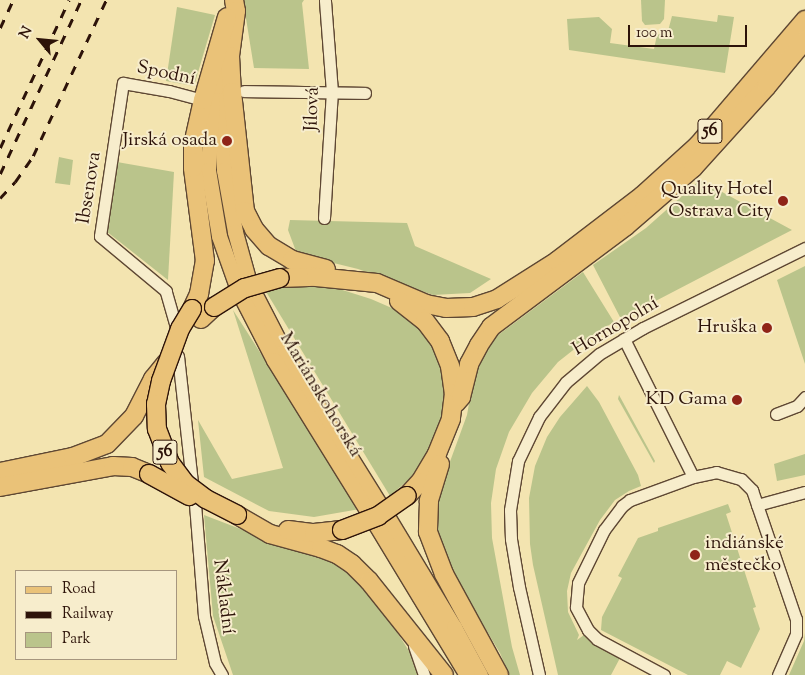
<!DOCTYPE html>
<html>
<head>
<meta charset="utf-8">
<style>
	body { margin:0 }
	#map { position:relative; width:805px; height:675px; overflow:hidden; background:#f3e4b0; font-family:"Sorts Mill Goudy",serif }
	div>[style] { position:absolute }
	.green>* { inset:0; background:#bac48b }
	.roads { filter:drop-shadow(1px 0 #5e4733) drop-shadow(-1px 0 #5e4733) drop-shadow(0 1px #5e4733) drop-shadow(0 -1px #5e4733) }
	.minor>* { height:11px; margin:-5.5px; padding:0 5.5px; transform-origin:5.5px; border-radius:5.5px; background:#f7edcc }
	.major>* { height:15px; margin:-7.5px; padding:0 7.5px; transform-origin:7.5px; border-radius:7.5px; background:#eac278 }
	.highway>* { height:18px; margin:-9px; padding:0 9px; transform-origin:9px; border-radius:9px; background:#eac278 }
	.rail>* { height:2.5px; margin-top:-1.25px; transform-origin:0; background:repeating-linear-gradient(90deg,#2d1309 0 9px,transparent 0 18px) }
	.bridges { filter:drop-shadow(1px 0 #2d1309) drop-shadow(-1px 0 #2d1309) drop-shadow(0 1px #2d1309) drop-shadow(0 -1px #2d1309) }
	.highway-bridge>* { height:18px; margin:-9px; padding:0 9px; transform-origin:9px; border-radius:9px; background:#eac278 }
	.dots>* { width:14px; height:14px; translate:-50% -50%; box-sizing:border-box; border:2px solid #f7edcc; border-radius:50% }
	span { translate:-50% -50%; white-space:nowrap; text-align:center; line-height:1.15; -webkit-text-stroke:4px #f7edcc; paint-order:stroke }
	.shield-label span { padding:1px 4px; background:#f7edcc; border:1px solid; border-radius:4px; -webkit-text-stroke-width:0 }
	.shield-label { font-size:18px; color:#2d1309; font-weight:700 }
	.street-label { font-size:19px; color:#2d1309 }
	.poi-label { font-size:19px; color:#2d1309 }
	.right { translate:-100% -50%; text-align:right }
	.left { translate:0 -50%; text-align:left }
	.legend { position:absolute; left:15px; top:570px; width:162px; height:90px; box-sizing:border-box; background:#f7edcc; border:1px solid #a6967e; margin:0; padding:6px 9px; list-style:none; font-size:15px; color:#2d1309 }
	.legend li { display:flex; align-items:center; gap:10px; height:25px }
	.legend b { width:25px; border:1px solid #a6967e }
	.north { position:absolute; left:15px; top:15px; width:50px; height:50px; -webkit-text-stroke:4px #f7edcc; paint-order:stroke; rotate:298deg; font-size:14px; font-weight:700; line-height:20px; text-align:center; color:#2d1309 }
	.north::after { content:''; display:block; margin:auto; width:18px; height:22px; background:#2d1309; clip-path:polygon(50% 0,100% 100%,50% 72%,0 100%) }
	.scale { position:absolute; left:628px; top:25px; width:119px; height:22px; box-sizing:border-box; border:2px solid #2d1309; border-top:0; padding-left:6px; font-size:15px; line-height:18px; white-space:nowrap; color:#2d1309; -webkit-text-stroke:4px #f7edcc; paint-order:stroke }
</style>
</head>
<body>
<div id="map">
	<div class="green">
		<div style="clip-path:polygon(243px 0,304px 0,302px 3px,309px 69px,254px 68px)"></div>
		<div style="clip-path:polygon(641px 0,665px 0,664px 19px,660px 24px,645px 25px,642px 21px)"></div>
		<div style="clip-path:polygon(177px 7px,215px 15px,194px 86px,166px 81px)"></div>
		<div style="clip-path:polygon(718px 15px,734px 17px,725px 73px,569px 50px,567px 19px,599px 17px,612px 29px,610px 43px,654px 49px,657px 35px,668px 31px,672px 16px,717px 22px)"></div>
		<div style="clip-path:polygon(59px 157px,73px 160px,70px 185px,55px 183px)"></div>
		<div style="clip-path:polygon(117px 162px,174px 172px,168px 280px,106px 231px)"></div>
		<div style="clip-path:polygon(700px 180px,792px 230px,621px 319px,593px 265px,646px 228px)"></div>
		<div style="clip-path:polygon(290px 220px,407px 223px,415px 246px,491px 279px,470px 293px,433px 295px,358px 269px,297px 254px,288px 230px)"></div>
		<div style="clip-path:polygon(805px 266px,805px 364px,777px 280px)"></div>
		<div style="clip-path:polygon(583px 272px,614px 322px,591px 336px,558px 362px,532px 393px,509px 432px,496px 469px,491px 503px,492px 538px,512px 647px,520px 675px,509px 675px,500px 653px,461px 588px,438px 540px,436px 500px,467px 415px,473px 381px,490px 341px)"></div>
		<div style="clip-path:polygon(293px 283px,333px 287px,371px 299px,401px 312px,427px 335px,441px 363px,446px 390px,442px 419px,431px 450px,416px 473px,390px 496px,265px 290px)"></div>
		<div style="clip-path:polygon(233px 310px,360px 509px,314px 517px,269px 511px,204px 477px,198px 420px,232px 479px,283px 468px)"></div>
		<div style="clip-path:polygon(587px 386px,599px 402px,638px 475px,641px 486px,629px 491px,615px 500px,600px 520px,571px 573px,567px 591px,568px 612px,579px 635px,577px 640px,584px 635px,620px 658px,611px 675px,558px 675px,533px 565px,530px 544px,529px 498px,535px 466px,547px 437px,560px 417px)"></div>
		<div style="clip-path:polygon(619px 395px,655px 461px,654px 463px,618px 399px)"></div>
		<div style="clip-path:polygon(805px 454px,805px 475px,777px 481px,774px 464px)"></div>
		<div style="clip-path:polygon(728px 504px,731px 512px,726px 514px,756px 607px,753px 608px,760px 629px,741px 668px,727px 661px,720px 675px,688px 675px,601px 630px,602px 617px,622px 578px,618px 576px,638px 538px,658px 531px,658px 528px)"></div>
		<div style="clip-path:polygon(204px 515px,243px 530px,282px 539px,331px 559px,359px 581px,388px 618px,416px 662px,418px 675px,233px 675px,213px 616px)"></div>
		<div style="clip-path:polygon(805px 633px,805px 675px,789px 675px,804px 641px)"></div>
	</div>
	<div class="roads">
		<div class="minor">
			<div style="left:244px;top:91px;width:121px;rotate:0.9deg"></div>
			<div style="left:324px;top:218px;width:126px;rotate:-86.4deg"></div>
			<div style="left:332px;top:92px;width:92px;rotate:-94.4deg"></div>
			<div style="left:176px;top:327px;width:37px;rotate:-106deg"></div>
			<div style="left:166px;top:291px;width:86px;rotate:-140.2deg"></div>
			<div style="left:100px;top:236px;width:155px;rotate:-81.5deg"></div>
			<div style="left:123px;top:83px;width:47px;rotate:9.9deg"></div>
			<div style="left:169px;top:91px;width:35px;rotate:15deg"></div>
			<div style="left:624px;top:339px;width:154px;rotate:63.4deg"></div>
			<div style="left:178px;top:356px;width:127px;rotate:83.7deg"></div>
			<div style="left:776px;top:414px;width:22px;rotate:-21deg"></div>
			<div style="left:797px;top:406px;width:12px;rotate:-48deg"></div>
			<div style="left:195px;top:504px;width:112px;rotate:85.4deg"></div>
			<div style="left:204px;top:616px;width:48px;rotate:76.8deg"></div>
			<div style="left:215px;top:663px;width:14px;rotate:60deg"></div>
			<div style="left:757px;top:505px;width:50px;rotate:-15.2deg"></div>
			<div style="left:414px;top:646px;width:31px;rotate:71deg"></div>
			<div style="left:539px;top:675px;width:90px;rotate:-102.8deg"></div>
			<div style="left:519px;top:587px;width:49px;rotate:-99.5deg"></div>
			<div style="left:511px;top:539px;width:29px;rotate:-92deg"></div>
			<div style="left:510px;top:510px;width:50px;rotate:-80.7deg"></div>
			<div style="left:518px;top:461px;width:49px;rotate:-64.5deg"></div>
			<div style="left:539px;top:417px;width:44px;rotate:-52.4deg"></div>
			<div style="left:566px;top:382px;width:43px;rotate:-40.3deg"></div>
			<div style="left:599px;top:354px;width:51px;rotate:-30.6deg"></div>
			<div style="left:643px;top:328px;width:181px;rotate:-26.3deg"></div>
			<div style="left:664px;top:675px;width:76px;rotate:-151.8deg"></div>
			<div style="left:597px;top:639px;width:13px;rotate:-135deg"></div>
			<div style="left:588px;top:630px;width:26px;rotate:-118deg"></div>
			<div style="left:576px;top:607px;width:24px;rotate:-85deg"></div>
			<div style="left:578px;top:583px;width:59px;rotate:-63.9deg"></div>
			<div style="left:604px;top:530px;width:30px;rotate:-53deg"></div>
			<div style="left:622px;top:506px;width:10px;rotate:-37deg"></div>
			<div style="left:630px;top:500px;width:67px;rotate:-20.1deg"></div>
			<div style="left:693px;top:477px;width:24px;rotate:-12deg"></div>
			<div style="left:716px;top:472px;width:26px;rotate:16deg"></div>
			<div style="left:741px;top:479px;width:16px;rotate:45deg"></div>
			<div style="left:752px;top:490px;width:136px;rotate:71.2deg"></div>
			<div style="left:796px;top:619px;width:15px;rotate:90deg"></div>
			<div style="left:796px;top:634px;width:45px;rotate:113.7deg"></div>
		</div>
		<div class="major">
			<div style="left:224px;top:51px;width:49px;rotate:94.7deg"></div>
			<div style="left:220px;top:100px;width:70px;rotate:86.7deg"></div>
			<div style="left:224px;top:170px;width:63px;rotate:79.9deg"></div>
			<div style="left:235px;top:232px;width:49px;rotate:74.5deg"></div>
			<div style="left:212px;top:100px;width:70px;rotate:93.3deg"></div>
			<div style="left:208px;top:170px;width:67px;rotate:80.5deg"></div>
			<div style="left:219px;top:236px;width:51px;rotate:70.5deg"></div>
			<div style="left:253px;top:291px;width:68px;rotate:62.7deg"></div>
			<div style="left:284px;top:351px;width:184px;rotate:58.1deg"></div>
			<div style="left:241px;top:296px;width:72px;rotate:62.7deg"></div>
			<div style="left:274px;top:360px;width:180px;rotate:58.2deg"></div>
			<div style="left:387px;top:516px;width:130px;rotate:58.9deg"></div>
			<div style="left:454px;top:627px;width:55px;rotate:61.6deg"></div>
			<div style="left:375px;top:523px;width:178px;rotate:58.8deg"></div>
		</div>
		<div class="highway">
			<div style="left:234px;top:0;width:11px;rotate:80deg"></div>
			<div style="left:236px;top:11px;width:45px;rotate:97.6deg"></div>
			<div style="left:230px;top:56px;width:36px;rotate:87deg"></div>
			<div style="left:232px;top:92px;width:120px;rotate:83.8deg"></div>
			<div style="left:245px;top:211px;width:20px;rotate:63deg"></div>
			<div style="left:254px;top:229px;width:23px;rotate:49deg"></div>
			<div style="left:269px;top:246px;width:27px;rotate:31deg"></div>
			<div style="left:292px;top:260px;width:35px;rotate:15deg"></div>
			<div style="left:280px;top:278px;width:36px;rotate:-2deg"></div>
			<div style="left:316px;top:277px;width:61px;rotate:5.6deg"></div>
			<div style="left:377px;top:283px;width:53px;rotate:23.2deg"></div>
			<div style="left:426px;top:304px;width:20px;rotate:11deg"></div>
			<div style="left:446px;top:308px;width:27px;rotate:-2deg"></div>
			<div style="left:473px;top:307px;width:25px;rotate:-18deg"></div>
			<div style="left:497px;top:299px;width:71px;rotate:-32.3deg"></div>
			<div style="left:557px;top:261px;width:107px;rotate:-37.4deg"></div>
			<div style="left:642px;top:196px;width:76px;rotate:-42.3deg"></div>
			<div style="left:698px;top:145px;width:165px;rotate:-49.4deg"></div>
			<div style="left:399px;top:301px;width:33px;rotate:38deg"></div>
			<div style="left:425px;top:321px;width:25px;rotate:53deg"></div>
			<div style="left:440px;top:341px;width:27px;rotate:68deg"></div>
			<div style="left:450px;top:366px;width:27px;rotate:82deg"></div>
			<div style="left:454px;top:393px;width:26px;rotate:97deg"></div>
			<div style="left:451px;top:419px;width:38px;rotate:112deg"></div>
			<div style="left:437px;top:454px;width:33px;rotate:121deg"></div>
			<div style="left:420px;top:482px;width:19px;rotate:133deg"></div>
			<div style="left:192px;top:309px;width:17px;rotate:-65deg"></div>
			<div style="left:199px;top:294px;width:34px;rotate:-80deg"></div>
			<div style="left:205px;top:261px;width:94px;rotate:-97.4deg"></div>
			<div style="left:193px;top:168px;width:23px;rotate:-90deg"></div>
			<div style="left:193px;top:145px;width:46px;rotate:-77.5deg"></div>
			<div style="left:203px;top:100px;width:86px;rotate:-73.9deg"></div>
			<div style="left:201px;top:319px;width:18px;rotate:-43deg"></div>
			<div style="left:456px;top:403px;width:8px;rotate:-50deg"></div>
			<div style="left:461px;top:397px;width:34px;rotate:-76deg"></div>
			<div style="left:469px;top:364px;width:21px;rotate:-62deg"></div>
			<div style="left:479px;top:345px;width:22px;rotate:-56deg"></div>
			<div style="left:491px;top:327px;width:169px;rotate:-36.8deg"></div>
			<div style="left:626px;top:226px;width:89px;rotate:-40.9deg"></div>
			<div style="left:693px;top:168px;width:110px;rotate:-47.9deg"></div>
			<div style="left:767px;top:86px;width:60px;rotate:-50.4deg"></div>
			<div style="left:440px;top:464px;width:39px;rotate:107deg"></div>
			<div style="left:429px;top:501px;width:31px;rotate:92deg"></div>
			<div style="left:428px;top:532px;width:45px;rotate:69.1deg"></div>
			<div style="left:444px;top:574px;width:115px;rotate:61.4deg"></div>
			<div style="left:0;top:472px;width:75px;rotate:-11.6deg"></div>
			<div style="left:73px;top:457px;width:36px;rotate:-21deg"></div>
			<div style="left:107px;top:444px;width:39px;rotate:-46deg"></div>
			<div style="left:134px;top:416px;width:42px;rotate:-62.8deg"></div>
			<div style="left:153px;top:379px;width:21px;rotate:-51deg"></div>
			<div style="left:0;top:487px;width:115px;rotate:-10.5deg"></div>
			<div style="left:113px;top:466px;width:19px;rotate:3deg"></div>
			<div style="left:132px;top:467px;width:18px;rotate:22deg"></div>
			<div style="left:237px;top:515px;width:38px;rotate:30deg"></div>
			<div style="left:270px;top:534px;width:53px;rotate:15.4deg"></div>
			<div style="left:321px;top:548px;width:17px;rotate:21deg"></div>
			<div style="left:337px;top:554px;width:18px;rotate:34deg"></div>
			<div style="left:352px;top:564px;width:24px;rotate:45deg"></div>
			<div style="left:369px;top:581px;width:120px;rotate:51.4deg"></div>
			<div style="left:288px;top:530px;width:26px;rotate:7deg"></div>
			<div style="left:314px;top:533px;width:28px;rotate:-6deg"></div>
		</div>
	</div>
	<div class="rail">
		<div style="left:0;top:28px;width:31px;rotate:-65deg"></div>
		<div style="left:0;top:148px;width:163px;rotate:-65deg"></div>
		<div style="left:0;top:174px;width:192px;rotate:-65deg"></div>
		<div style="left:0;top:198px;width:22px;rotate:-47deg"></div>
		<div style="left:15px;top:182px;width:32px;rotate:-55deg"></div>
		<div style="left:33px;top:156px;width:172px;rotate:-64.9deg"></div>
	</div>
	<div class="bridges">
		<div class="highway-bridge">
			<div style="left:214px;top:307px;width:36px;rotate:-32deg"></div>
			<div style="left:245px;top:288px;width:36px;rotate:-16deg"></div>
			<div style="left:192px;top:309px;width:23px;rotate:121deg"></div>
			<div style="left:180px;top:329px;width:55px;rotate:110.1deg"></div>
			<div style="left:161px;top:381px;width:24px;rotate:102deg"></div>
			<div style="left:156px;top:404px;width:25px;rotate:88deg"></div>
			<div style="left:157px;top:429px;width:36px;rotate:69deg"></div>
			<div style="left:170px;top:463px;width:26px;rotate:53deg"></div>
			<div style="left:186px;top:484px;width:25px;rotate:37deg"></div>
			<div style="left:206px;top:499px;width:35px;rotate:27deg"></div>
			<div style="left:149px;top:474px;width:46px;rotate:28.8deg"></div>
			<div style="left:342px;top:530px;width:39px;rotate:-21deg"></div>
			<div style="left:378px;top:516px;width:35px;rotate:-35deg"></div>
		</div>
	</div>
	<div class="dots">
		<div style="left:227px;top:141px;background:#8f2418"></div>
		<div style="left:783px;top:201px;background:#8f2418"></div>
		<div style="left:767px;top:328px;background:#8f2418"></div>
		<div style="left:737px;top:400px;background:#8f2418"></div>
		<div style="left:695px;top:555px;background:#8f2418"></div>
	</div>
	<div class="shield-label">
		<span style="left:710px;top:131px">56</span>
		<span style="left:165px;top:452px">56</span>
	</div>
	<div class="street-label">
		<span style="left:166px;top:74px;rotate:12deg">Spodní</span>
		<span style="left:313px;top:109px;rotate:-88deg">Jílová</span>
		<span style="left:90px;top:188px;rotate:-81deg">Ibsenova</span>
		<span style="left:616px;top:327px;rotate:-31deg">Hornopolní</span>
		<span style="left:320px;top:395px;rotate:59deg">Mariánskohorská</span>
		<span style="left:223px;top:597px;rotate:83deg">Nákladní</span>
	</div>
	<div class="poi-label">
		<span class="right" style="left:217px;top:141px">Jirská osada</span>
		<span class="right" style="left:773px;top:201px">Quality Hotel<br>Ostrava City</span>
		<span class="right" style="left:757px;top:328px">Hruška</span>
		<span class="right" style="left:727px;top:400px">KD Gama</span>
		<span class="left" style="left:705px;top:555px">indiánské<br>městečko</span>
	</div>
	<ul class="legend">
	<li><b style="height:6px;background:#eac278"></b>Road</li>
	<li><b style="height:6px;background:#2d1309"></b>Railway</li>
	<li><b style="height:14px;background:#bac48b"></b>Park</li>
	</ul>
	<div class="north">N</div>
	<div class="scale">100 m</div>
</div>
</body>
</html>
